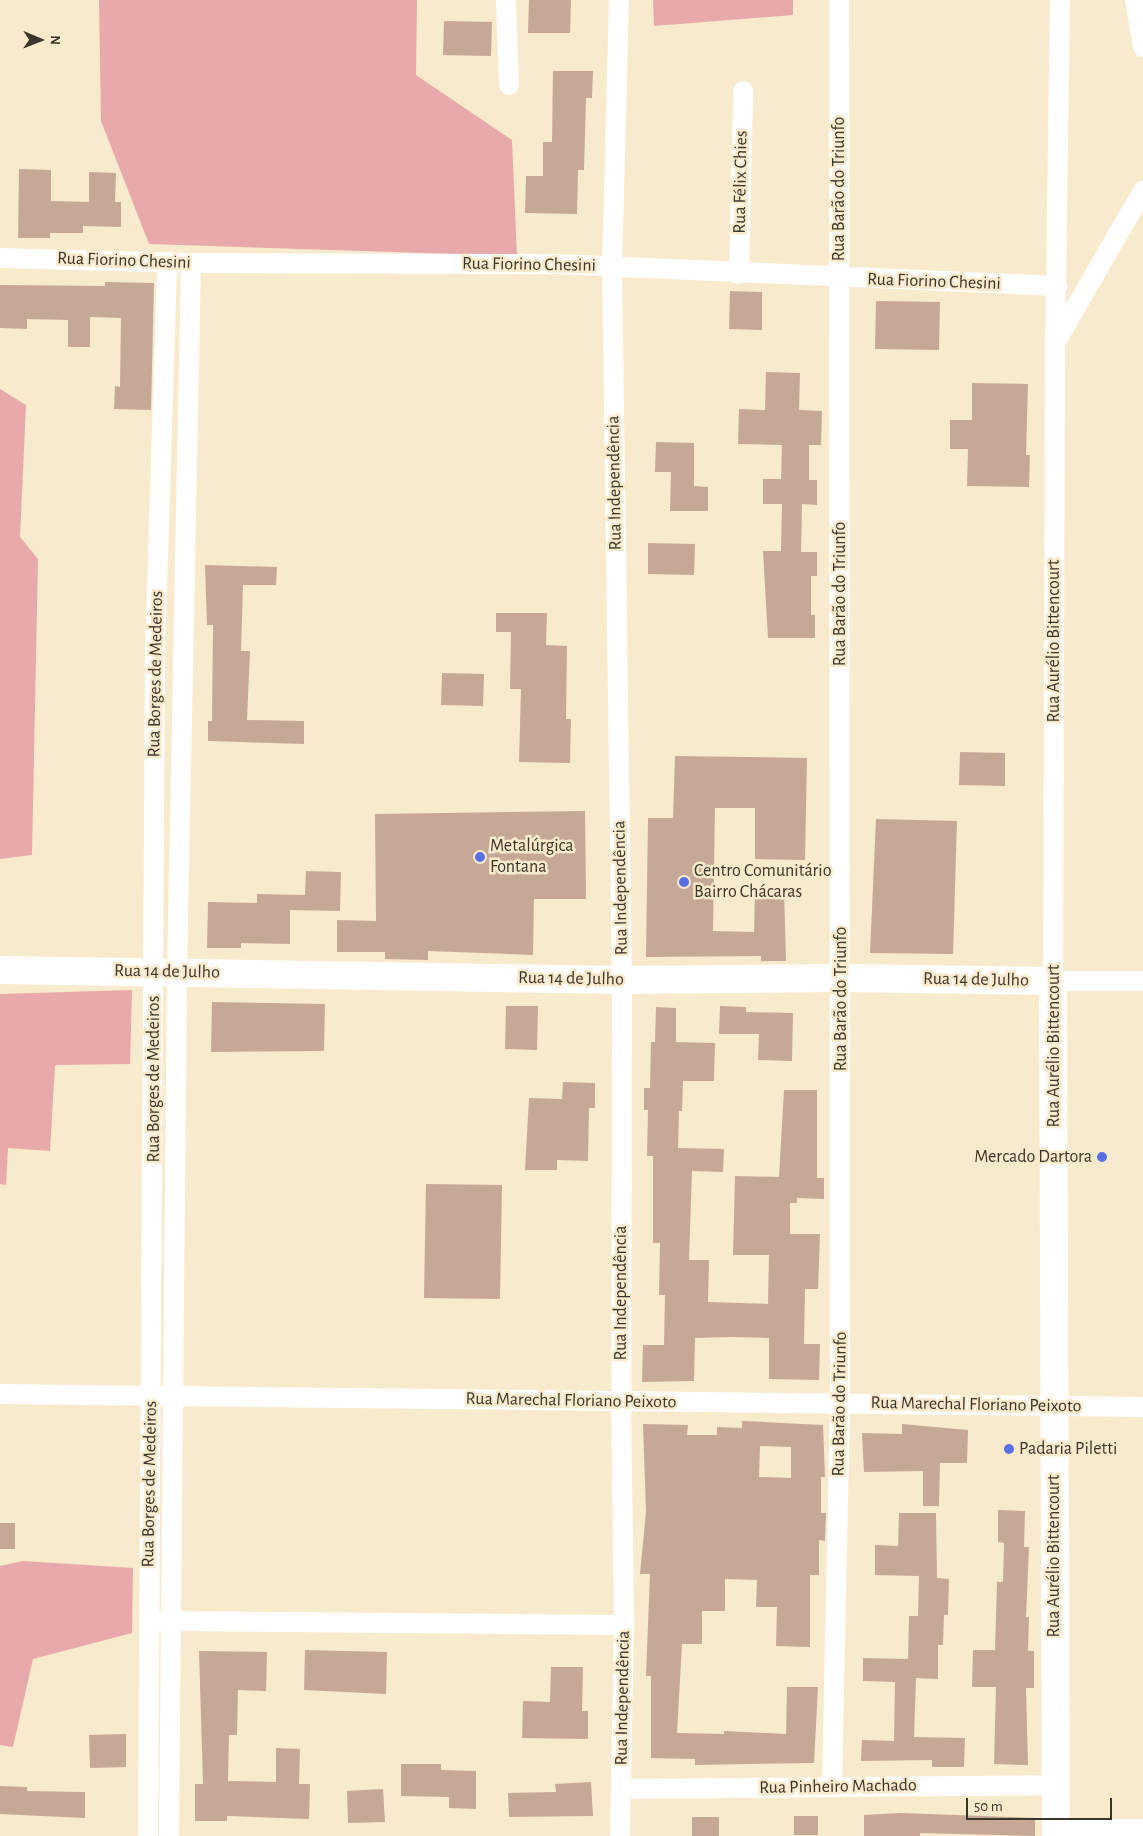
<!DOCTYPE html>
<html>
<head>
<meta charset="utf-8">
<style>
	body { margin:0 }
	#map { position:relative; width:1143px; height:1836px; overflow:hidden; background:#f8eacc; font-family:"Alegreya Sans",sans-serif }
	div>[style] { position:absolute }
	.forest>* { inset:0; background:#e8a9ab }
	.building>* { inset:0; background:#c6a897 }
	.street>* { height:20px; margin:-10px; padding:0 10px; transform-origin:10px; border-radius:10px; background:#fff }
	.secondary>* { height:28px; margin:-14px; padding:0 14px; transform-origin:14px; border-radius:14px; background:#fff }
	.dots>* { width:14px; height:14px; translate:-50% -50%; box-sizing:border-box; border:2px solid #f8eacc; border-radius:50% }
	span { translate:-50% -50%; white-space:nowrap; text-align:center; line-height:1.15; -webkit-text-stroke:5px #f8eacc; paint-order:stroke }
	.street-label { font-size:18px; color:#3b362a }
	.poi-label { font-size:18px; color:#3b362a }
	.left { translate:0 -50%; text-align:left }
	.right { translate:-100% -50%; text-align:right }
	.north { position:absolute; left:15px; top:15px; width:50px; height:50px; -webkit-text-stroke:4px #f8eacc; paint-order:stroke; rotate:91deg; font-size:14px; font-weight:700; line-height:20px; text-align:center; color:#3b362a }
	.north::after { content:''; display:block; margin:auto; width:18px; height:22px; background:#3b362a; clip-path:polygon(50% 0,100% 100%,50% 72%,0 100%) }
	.scale { position:absolute; left:966px; top:1798px; width:146px; height:22px; box-sizing:border-box; border:2px solid #3b362a; border-top:0; padding-left:6px; font-size:15px; line-height:18px; white-space:nowrap; color:#3b362a; -webkit-text-stroke:4px #f8eacc; paint-order:stroke }
</style>
</head>
<body>
<div id="map">
	<div class="forest">
		<div style="clip-path:polygon(99px 0,417px 0,416px 75px,512px 140px,517px 256px,149px 244px,101px 121px)"></div>
		<div style="clip-path:polygon(653px 0,793px 0,793px 15px,654px 26px)"></div>
		<div style="clip-path:polygon(0 389px,26px 405px,20px 537px,38px 559px,32px 855px,0 859px)"></div>
		<div style="clip-path:polygon(132px 990px,130px 1064px,55px 1065px,50px 1151px,8px 1148px,6px 1185px,0 1184px,0 994px)"></div>
		<div style="clip-path:polygon(23px 1561px,133px 1568px,132px 1633px,33px 1659px,13px 1747px,0 1745px,0 1566px)"></div>
	</div>
	<div class="building">
		<div style="clip-path:polygon(529px 0,571px 0,570px 33px,528px 33px)"></div>
		<div style="clip-path:polygon(444px 21px,492px 22px,491px 56px,443px 55px)"></div>
		<div style="clip-path:polygon(553px 71px,593px 71px,592px 98px,586px 98px,584px 170px,578px 170px,577px 214px,525px 213px,526px 176px,543px 176px,543px 142px,552px 142px)"></div>
		<div style="clip-path:polygon(19px 169px,51px 170px,51px 201px,89px 202px,89px 172px,116px 173px,115px 202px,121px 202px,121px 227px,83px 226px,83px 233px,50px 233px,50px 238px,18px 238px)"></div>
		<div style="clip-path:polygon(105px 282px,154px 283px,151px 410px,114px 409px,115px 386px,120px 387px,121px 318px,90px 317px,90px 347px,68px 347px,68px 320px,27px 319px,27px 329px,0 328px,0 285px,105px 286px)"></div>
		<div style="clip-path:polygon(730px 291px,762px 292px,762px 330px,729px 329px)"></div>
		<div style="clip-path:polygon(876px 301px,940px 302px,939px 350px,875px 349px)"></div>
		<div style="clip-path:polygon(766px 372px,800px 373px,799px 410px,822px 411px,821px 445px,809px 445px,809px 480px,817px 480px,817px 505px,802px 504px,801px 552px,817px 552px,817px 576px,811px 576px,811px 615px,815px 615px,815px 638px,768px 638px,763px 551px,781px 551px,782px 504px,763px 504px,763px 479px,781px 479px,782px 445px,738px 444px,739px 409px,765px 410px)"></div>
		<div style="clip-path:polygon(972px 383px,1028px 384px,1026px 455px,1030px 455px,1029px 487px,967px 486px,968px 449px,950px 449px,950px 420px,972px 420px)"></div>
		<div style="clip-path:polygon(656px 442px,694px 443px,694px 486px,708px 487px,708px 511px,670px 511px,671px 472px,655px 472px)"></div>
		<div style="clip-path:polygon(648px 543px,695px 544px,694px 575px,648px 574px)"></div>
		<div style="clip-path:polygon(205px 565px,277px 567px,276px 585px,243px 585px,241px 651px,250px 651px,247px 720px,304px 721px,304px 744px,208px 741px,208px 721px,212px 721px,213px 625px,207px 625px)"></div>
		<div style="clip-path:polygon(496px 613px,547px 613px,546px 645px,567px 646px,566px 719px,571px 719px,570px 763px,519px 762px,521px 689px,510px 689px,511px 632px,496px 632px)"></div>
		<div style="clip-path:polygon(442px 673px,484px 674px,483px 706px,441px 705px)"></div>
		<div style="clip-path:polygon(960px 752px,1005px 753px,1005px 786px,959px 785px)"></div>
		<div style="clip-path:polygon(675px 756px,807px 758px,805px 860px,755px 859px,755px 808px,715px 808px,713px 931px,754px 932px,755px 889px,784px 890px,786px 961px,761px 961px,761px 956px,646px 957px,648px 818px,673px 818px)"></div>
		<div style="clip-path:polygon(585px 811px,586px 899px,534px 899px,533px 955px,428px 951px,428px 960px,385px 959px,385px 952px,337px 952px,337px 920px,376px 921px,375px 814px)"></div>
		<div style="clip-path:polygon(876px 819px,957px 821px,953px 954px,870px 953px)"></div>
		<div style="clip-path:polygon(306px 871px,341px 872px,340px 911px,290px 910px,290px 944px,241px 943px,241px 948px,207px 948px,208px 902px,257px 903px,257px 894px,305px 895px)"></div>
		<div style="clip-path:polygon(212px 1002px,325px 1004px,324px 1051px,211px 1052px)"></div>
		<div style="clip-path:polygon(506px 1006px,538px 1006px,537px 1050px,505px 1049px)"></div>
		<div style="clip-path:polygon(720px 1006px,746px 1007px,746px 1012px,793px 1013px,792px 1061px,758px 1060px,759px 1034px,719px 1034px)"></div>
		<div style="clip-path:polygon(656px 1007px,676px 1008px,676px 1042px,715px 1043px,714px 1081px,683px 1081px,682px 1111px,679px 1111px,678px 1148px,724px 1149px,723px 1172px,692px 1171px,689px 1260px,709px 1260px,708px 1302px,768px 1304px,769px 1255px,733px 1255px,735px 1176px,779px 1177px,784px 1090px,817px 1090px,817px 1178px,824px 1178px,824px 1199px,797px 1198px,797px 1203px,790px 1203px,790px 1234px,820px 1234px,818px 1289px,805px 1289px,804px 1344px,820px 1344px,819px 1380px,769px 1379px,769px 1338px,732px 1337px,695px 1338px,694px 1381px,642px 1382px,643px 1345px,664px 1345px,665px 1295px,659px 1295px,660px 1243px,653px 1243px,653px 1156px,647px 1156px,648px 1110px,644px 1110px,644px 1088px,650px 1088px,651px 1042px,655px 1042px)"></div>
		<div style="clip-path:polygon(563px 1082px,595px 1083px,595px 1108px,589px 1108px,588px 1161px,557px 1160px,557px 1170px,525px 1170px,529px 1098px,562px 1099px)"></div>
		<div style="clip-path:polygon(426px 1184px,502px 1185px,500px 1299px,424px 1298px)"></div>
		<div style="clip-path:polygon(evenodd,742px 1421px,823px 1425px,825px 1477px,821px 1477px,821px 1513px,826px 1513px,825px 1541px,819px 1540px,819px 1575px,810px 1575px,810px 1647px,776px 1646px,777px 1607px,756px 1607px,757px 1580px,725px 1579px,725px 1611px,702px 1611px,702px 1644px,682px 1644px,677px 1733px,724px 1734px,724px 1731px,786px 1734px,787px 1687px,818px 1687px,814px 1763px,695px 1765px,695px 1759px,651px 1758px,651px 1676px,646px 1676px,650px 1574px,640px 1574px,646px 1512px,643px 1424px,688px 1425px,687px 1435px,717px 1435px,717px 1427px,742px 1428px,742px 1421px,760px 1446px,791px 1447px,791px 1478px,759px 1477px,760px 1446px)"></div>
		<div style="clip-path:polygon(902px 1424px,968px 1430px,967px 1463px,940px 1463px,939px 1506px,923px 1506px,923px 1471px,864px 1472px,862px 1433px,902px 1434px)"></div>
		<div style="clip-path:polygon(998px 1510px,1025px 1511px,1024px 1547px,1029px 1547px,1026px 1617px,1029px 1617px,1028px 1651px,1034px 1651px,1034px 1688px,1026px 1688px,1028px 1765px,994px 1764px,996px 1687px,972px 1687px,973px 1650px,995px 1650px,997px 1582px,1003px 1582px,1004px 1543px,998px 1542px)"></div>
		<div style="clip-path:polygon(899px 1513px,936px 1513px,937px 1578px,949px 1579px,948px 1615px,944px 1615px,943px 1645px,938px 1645px,938px 1679px,916px 1678px,914px 1737px,965px 1738px,964px 1767px,932px 1767px,932px 1760px,861px 1761px,862px 1740px,894px 1741px,895px 1682px,863px 1681px,863px 1658px,908px 1659px,909px 1616px,918px 1616px,919px 1576px,875px 1575px,875px 1545px,898px 1546px)"></div>
		<div style="clip-path:polygon(0 1523px,15px 1523px,15px 1549px,0 1549px)"></div>
		<div style="clip-path:polygon(305px 1650px,387px 1652px,386px 1694px,304px 1690px)"></div>
		<div style="clip-path:polygon(199px 1651px,267px 1652px,266px 1691px,238px 1690px,237px 1735px,229px 1735px,228px 1781px,276px 1782px,276px 1748px,300px 1749px,299px 1784px,310px 1784px,309px 1819px,227px 1816px,227px 1821px,195px 1821px,195px 1784px,203px 1784px)"></div>
		<div style="clip-path:polygon(551px 1667px,583px 1667px,582px 1711px,588px 1711px,588px 1739px,522px 1738px,523px 1701px,550px 1702px)"></div>
		<div style="clip-path:polygon(126px 1734px,126px 1767px,90px 1768px,89px 1735px)"></div>
		<div style="clip-path:polygon(401px 1764px,441px 1764px,441px 1770px,476px 1771px,476px 1809px,449px 1808px,449px 1797px,401px 1796px)"></div>
		<div style="clip-path:polygon(591px 1782px,593px 1816px,509px 1817px,508px 1793px,556px 1792px,555px 1784px)"></div>
		<div style="clip-path:polygon(0 1786px,27px 1787px,27px 1791px,85px 1792px,85px 1818px,0 1814px)"></div>
		<div style="clip-path:polygon(383px 1789px,385px 1822px,348px 1823px,347px 1791px)"></div>
		<div style="clip-path:polygon(900px 1813px,1035px 1818px,1035px 1836px,920px 1833px,920px 1836px,864px 1836px,864px 1815px)"></div>
		<div style="clip-path:polygon(794px 1816px,818px 1816px,818px 1835px,794px 1835px)"></div>
		<div style="clip-path:polygon(692px 1817px,719px 1817px,719px 1836px,692px 1836px)"></div>
	</div>
	<div class="street">
		<div style="left:506px;top:0;width:85px;rotate:88deg"></div>
		<div style="left:619px;top:0;width:267px;rotate:91.5deg"></div>
		<div style="left:612px;top:267px;width:713px;rotate:89.2deg"></div>
		<div style="left:622px;top:980px;width:422px;rotate:90.1deg"></div>
		<div style="left:621px;top:1402px;width:223px;rotate:89.2deg"></div>
		<div style="left:624px;top:1625px;width:211px;rotate:91.1deg"></div>
		<div style="left:1060px;top:0;width:342px;rotate:90.8deg"></div>
		<div style="left:1055px;top:342px;width:639px;rotate:90.18deg"></div>
		<div style="left:1053px;top:981px;width:90px"></div>
		<div style="left:1135px;top:0;width:48px;rotate:80.3deg"></div>
		<div style="left:0;top:258px;width:191px;rotate:1.5deg"></div>
		<div style="left:191px;top:263px;width:364px;rotate:0.2deg"></div>
		<div style="left:555px;top:264px;width:503px;rotate:2.5deg"></div>
		<div style="left:739px;top:274px;width:183px;rotate:-88.7deg"></div>
		<div style="left:1058px;top:338px;width:170px;rotate:-60deg"></div>
		<div style="left:0;top:1394px;width:1143px;rotate:0.65deg"></div>
		<div style="left:159px;top:1621px;width:465px;rotate:0.5deg"></div>
		<div style="left:832px;top:1787px;width:383px;rotate:-88.8deg"></div>
		<div style="left:840px;top:1404px;width:1404px;rotate:-90.04deg"></div>
		<div style="left:622px;top:1789px;width:433px;rotate:-0.5deg"></div>
		<div style="left:1056px;top:1829px;width:87px"></div>
		<div style="left:148px;top:1836px;width:1185px;rotate:-89.66deg"></div>
		<div style="left:155px;top:651px;width:389px;rotate:-88.2deg"></div>
		<div style="left:169px;top:1836px;width:864px;rotate:-89.47deg"></div>
		<div style="left:177px;top:972px;width:709px;rotate:-88.87deg"></div>
	</div>
	<div class="secondary">
		<div style="left:0;top:970px;width:622px;rotate:0.92deg"></div>
		<div style="left:622px;top:980px;width:219px;rotate:-0.5deg"></div>
		<div style="left:841px;top:978px;width:212px;rotate:0.8deg"></div>
		<div style="left:1053px;top:981px;width:855px;rotate:89.8deg"></div>
	</div>
	<div class="dots">
		<div style="left:480px;top:857px;background:#5a6ee5"></div>
		<div style="left:684px;top:882px;background:#5a6ee5"></div>
		<div style="left:1102px;top:1157px;background:#5a6ee5"></div>
		<div style="left:1009px;top:1449px;background:#5a6ee5"></div>
	</div>
	<div class="street-label">
		<span style="left:741px;top:182px;rotate:-89deg">Rua Félix Chies</span>
		<span style="left:839px;top:189px;rotate:-90deg">Rua Barão do Triunfo</span>
		<span style="left:124px;top:261px;rotate:2deg">Rua Fiorino Chesini</span>
		<span style="left:529px;top:265px;rotate:1deg">Rua Fiorino Chesini</span>
		<span style="left:934px;top:282px;rotate:2deg">Rua Fiorino Chesini</span>
		<span style="left:615px;top:483px;rotate:-91deg">Rua Independência</span>
		<span style="left:840px;top:594px;rotate:-90deg">Rua Barão do Triunfo</span>
		<span style="left:1054px;top:641px;rotate:-90deg">Rua Aurélio Bittencourt</span>
		<span style="left:156px;top:674px;rotate:-89deg">Rua Borges de Medeiros</span>
		<span style="left:621px;top:888px;rotate:-91deg">Rua Independência</span>
		<span style="left:167px;top:972px;rotate:1deg">Rua 14 de Julho</span>
		<span style="left:571px;top:979px;rotate:1deg">Rua 14 de Julho</span>
		<span style="left:976px;top:980px;rotate:1deg">Rua 14 de Julho</span>
		<span style="left:841px;top:999px;rotate:-90deg">Rua Barão do Triunfo</span>
		<span style="left:1054px;top:1046px;rotate:-90deg">Rua Aurélio Bittencourt</span>
		<span style="left:154px;top:1079px;rotate:-90deg">Rua Borges de Medeiros</span>
		<span style="left:621px;top:1293px;rotate:-90deg">Rua Independência</span>
		<span style="left:571px;top:1401px;rotate:1deg">Rua Marechal Floriano Peixoto</span>
		<span style="left:840px;top:1404px;rotate:-89deg">Rua Barão do Triunfo</span>
		<span style="left:976px;top:1405px;rotate:1deg">Rua Marechal Floriano Peixoto</span>
		<span style="left:150px;top:1484px;rotate:-89deg">Rua Borges de Medeiros</span>
		<span style="left:1054px;top:1556px;rotate:-90deg">Rua Aurélio Bittencourt</span>
		<span style="left:623px;top:1698px;rotate:-89deg">Rua Independência</span>
		<span style="left:838px;top:1787px;rotate:-1deg">Rua Pinheiro Machado</span>
	</div>
	<div class="poi-label">
		<span class="left" style="left:490px;top:857px">Metalúrgica<br>Fontana</span>
		<span class="left" style="left:694px;top:882px">Centro Comunitário<br>Bairro Chácaras</span>
		<span class="right" style="left:1092px;top:1157px">Mercado Dartora</span>
		<span class="left" style="left:1019px;top:1449px">Padaria Piletti</span>
	</div>
	<div class="north">N</div>
	<div class="scale">50 m</div>
</div>
</body>
</html>
